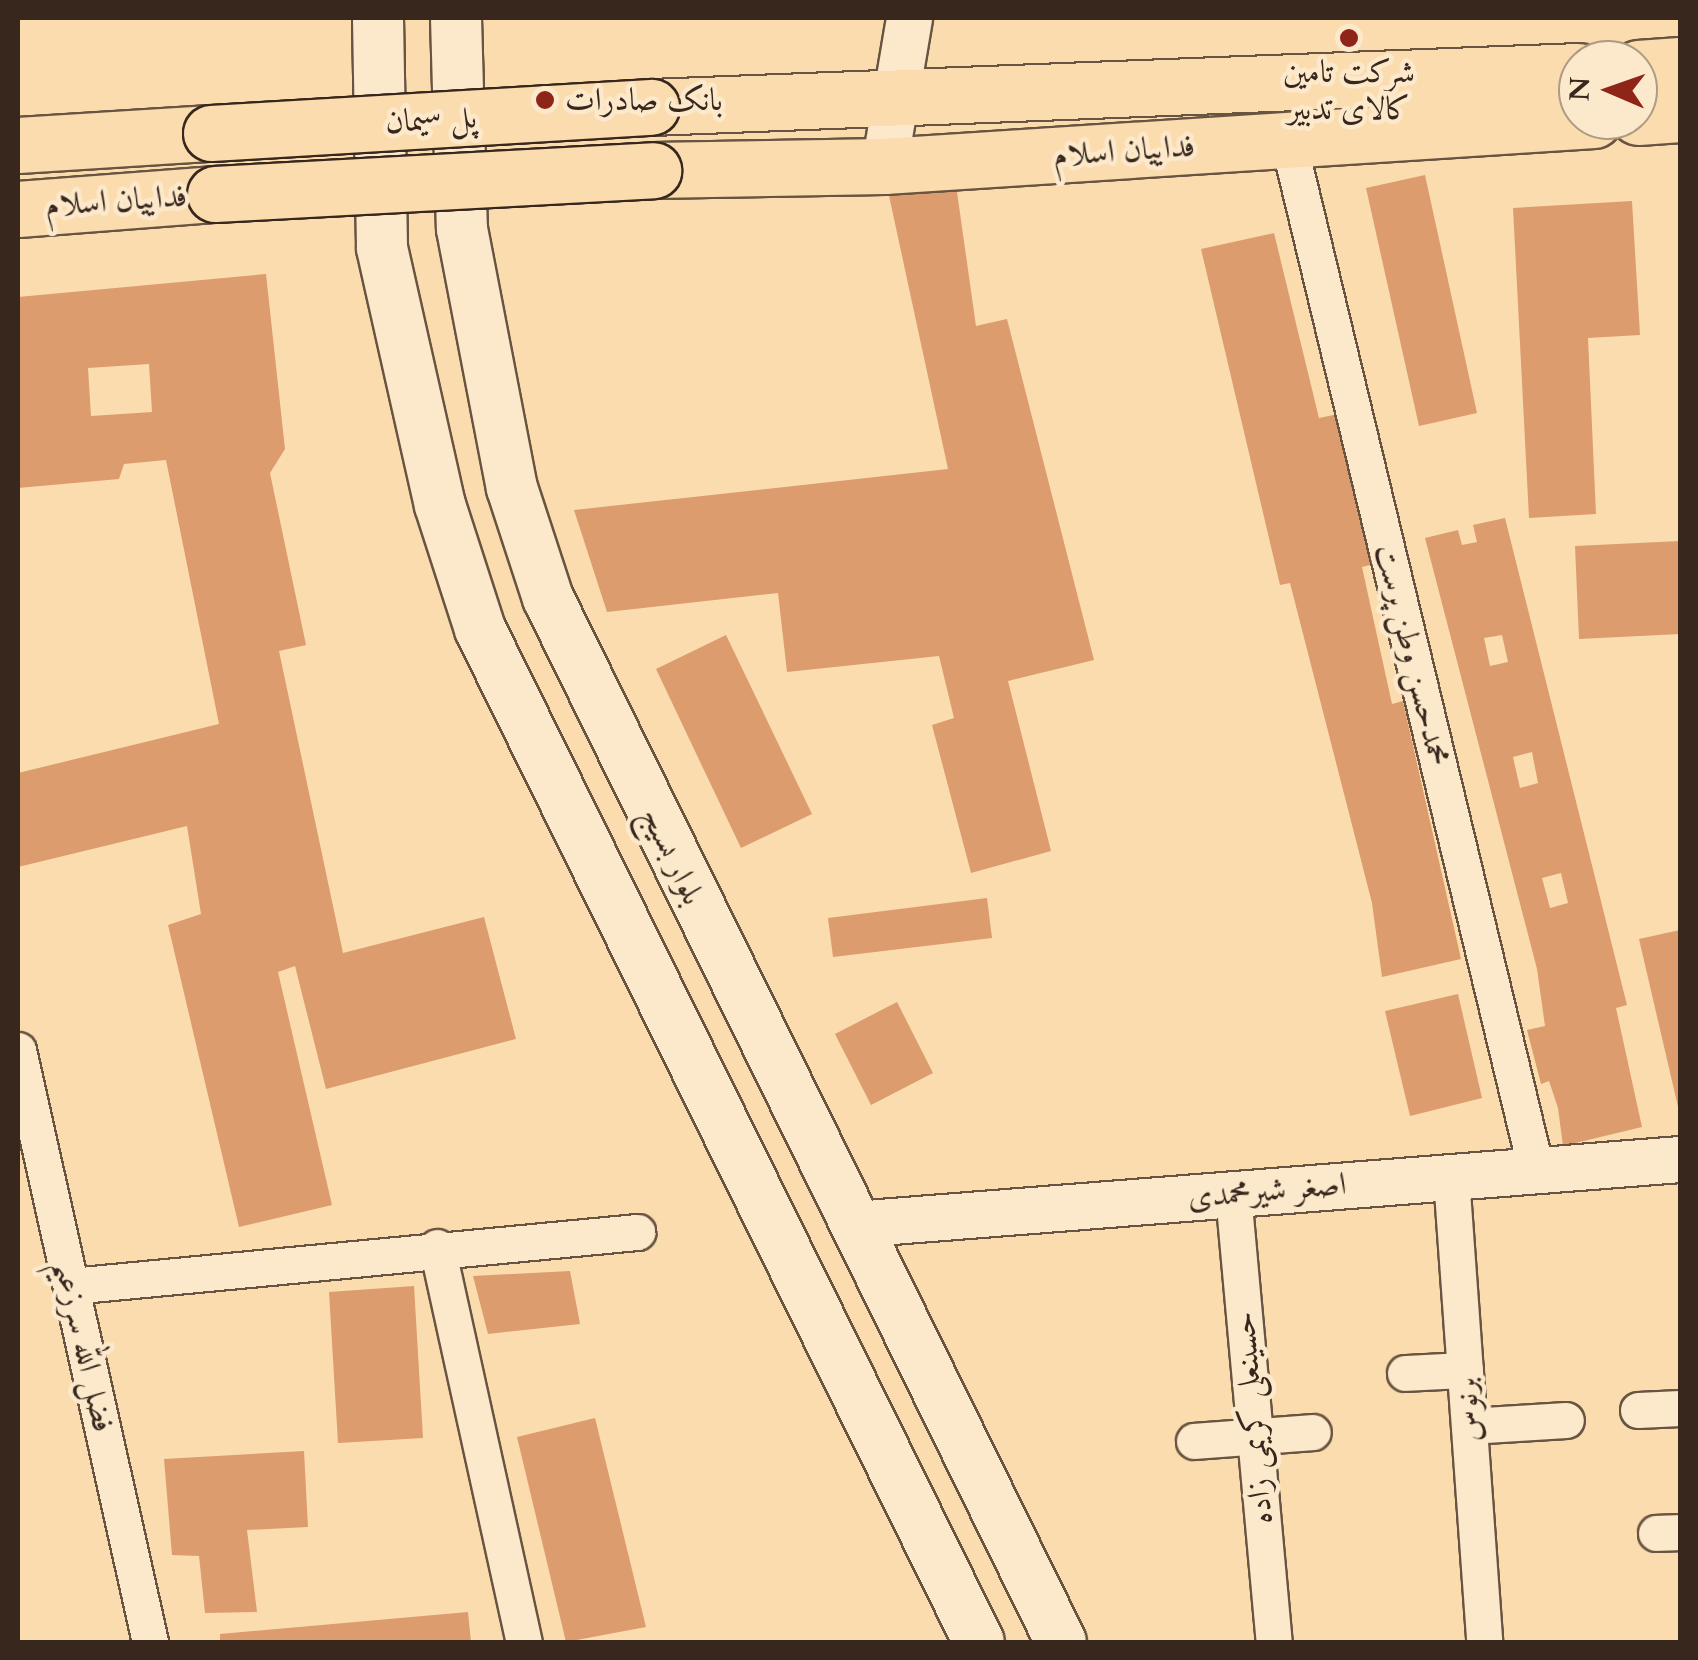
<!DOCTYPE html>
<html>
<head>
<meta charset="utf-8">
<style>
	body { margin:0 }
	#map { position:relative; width:1698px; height:1660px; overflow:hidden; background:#fbdcae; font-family:Cardo,Amiri,serif }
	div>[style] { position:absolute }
	.building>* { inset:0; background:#dc9c6e }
	.roads { filter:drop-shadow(2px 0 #685441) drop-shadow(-2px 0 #685441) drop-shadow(0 2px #685441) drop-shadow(0 -2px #685441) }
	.minor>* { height:35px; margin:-17.5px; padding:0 17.5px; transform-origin:17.5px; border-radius:17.5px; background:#fce8ca }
	.tertiary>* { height:45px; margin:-22.5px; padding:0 22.5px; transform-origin:22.5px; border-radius:22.5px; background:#fce8ca }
	.secondary>* { height:50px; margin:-25px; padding:0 25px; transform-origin:25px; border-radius:25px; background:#fce8ca }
	.primary>* { height:55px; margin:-27.5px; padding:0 27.5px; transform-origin:27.5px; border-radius:27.5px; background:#fbdcae }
	.bridges { filter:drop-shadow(2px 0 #37271d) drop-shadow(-2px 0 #37271d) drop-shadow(0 2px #37271d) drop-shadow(0 -2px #37271d) }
	.primary-bridge>* { height:55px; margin:-27.5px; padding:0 27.5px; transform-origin:27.5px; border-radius:27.5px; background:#fbdcae }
	.dots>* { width:28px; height:28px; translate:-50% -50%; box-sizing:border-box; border:5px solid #fce8ca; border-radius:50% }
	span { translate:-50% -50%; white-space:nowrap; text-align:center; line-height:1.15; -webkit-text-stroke:9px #fce8ca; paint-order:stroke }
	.poi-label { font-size:32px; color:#37271d }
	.left { translate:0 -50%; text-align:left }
	.street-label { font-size:32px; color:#37271d }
	.frame { position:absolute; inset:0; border:20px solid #37271d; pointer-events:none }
	.north { position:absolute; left:1558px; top:40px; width:100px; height:100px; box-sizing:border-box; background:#fce8ca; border:2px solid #ad9b85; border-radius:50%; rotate:272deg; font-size:28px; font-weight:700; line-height:40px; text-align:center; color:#37271d }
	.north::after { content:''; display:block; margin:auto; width:35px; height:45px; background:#8f2418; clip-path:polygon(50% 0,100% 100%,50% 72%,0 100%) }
</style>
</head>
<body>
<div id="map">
	<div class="building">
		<div style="clip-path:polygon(1425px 175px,1477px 413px,1419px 426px,1366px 188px)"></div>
		<div style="clip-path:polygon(956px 185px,976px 326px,1007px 319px,1094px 660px,1008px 681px,1051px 851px,971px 873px,932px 725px,954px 718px,939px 656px,787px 672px,778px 593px,607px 612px,574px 510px,948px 469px,888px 191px)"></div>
		<div style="clip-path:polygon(1632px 201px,1640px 335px,1588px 338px,1596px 514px,1529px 518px,1513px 208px)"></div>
		<div style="clip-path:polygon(1274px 233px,1319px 418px,1348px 412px,1382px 562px,1362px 567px,1392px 704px,1403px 701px,1461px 959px,1382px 977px,1372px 903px,1290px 583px,1280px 585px,1201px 249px)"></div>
		<div style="clip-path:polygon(evenodd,266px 274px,285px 449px,270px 473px,306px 645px,279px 651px,343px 953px,484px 917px,516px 1039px,326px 1089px,295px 966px,278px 972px,332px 1205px,239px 1227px,168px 925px,201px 914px,187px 826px,18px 867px,18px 773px,219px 724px,166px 460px,124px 464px,119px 479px,18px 488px,18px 297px,266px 274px,149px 364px,152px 412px,91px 416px,88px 368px,149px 364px)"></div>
		<div style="clip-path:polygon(evenodd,1505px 518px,1627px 1005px,1616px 1008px,1642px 1127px,1563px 1146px,1558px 1108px,1549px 1081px,1541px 1084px,1527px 1030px,1545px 1026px,1537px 969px,1425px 538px,1458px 530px,1462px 545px,1477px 542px,1473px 525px,1505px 518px,1502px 635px,1508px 662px,1490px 666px,1484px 638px,1502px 635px,1505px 518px,1532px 752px,1538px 783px,1520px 788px,1513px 757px,1532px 752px,1505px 518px,1561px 873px,1568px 903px,1550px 908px,1542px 878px,1561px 873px)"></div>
		<div style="clip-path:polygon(1680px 541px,1680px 634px,1579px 639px,1575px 546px)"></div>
		<div style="clip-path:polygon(726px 635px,812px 814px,741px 848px,656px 669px)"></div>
		<div style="clip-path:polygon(987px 898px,992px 938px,833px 957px,828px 918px)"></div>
		<div style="clip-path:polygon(1680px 930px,1680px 1111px,1679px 1111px,1639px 939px)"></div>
		<div style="clip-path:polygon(1458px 994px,1482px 1098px,1410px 1116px,1385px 1011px)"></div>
		<div style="clip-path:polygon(897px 1002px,933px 1073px,871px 1105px,835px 1034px)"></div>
		<div style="clip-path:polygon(570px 1271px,580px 1324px,488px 1334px,473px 1276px)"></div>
		<div style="clip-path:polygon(414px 1286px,423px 1438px,338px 1443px,329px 1292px)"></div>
		<div style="clip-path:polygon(595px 1418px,646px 1627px,566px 1642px,517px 1437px)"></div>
		<div style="clip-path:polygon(304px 1451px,308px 1527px,247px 1530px,257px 1612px,205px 1613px,199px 1556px,172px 1555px,164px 1459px)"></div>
		<div style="clip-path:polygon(468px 1612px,471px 1642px,220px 1642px,220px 1634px)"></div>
	</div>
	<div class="roads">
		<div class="minor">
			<div style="left:1288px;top:140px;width:1059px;rotate:76.46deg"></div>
			<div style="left:18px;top:1050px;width:607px;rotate:77.43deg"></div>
			<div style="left:1451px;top:1177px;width:466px;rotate:85.9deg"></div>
			<div style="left:1233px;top:1194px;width:450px;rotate:84.8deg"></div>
			<div style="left:437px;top:1247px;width:404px;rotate:77.6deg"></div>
			<div style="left:71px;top:1286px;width:569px;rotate:-5.45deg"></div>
			<div style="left:1405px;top:1373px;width:60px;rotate:-2.9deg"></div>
			<div style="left:1638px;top:1410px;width:42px;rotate:-2.7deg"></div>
			<div style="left:1469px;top:1426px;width:97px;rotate:-3.5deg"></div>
			<div style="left:1194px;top:1441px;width:119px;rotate:-4.3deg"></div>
			<div style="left:1656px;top:1533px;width:24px;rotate:-2deg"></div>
		</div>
		<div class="tertiary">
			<div style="left:884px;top:166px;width:150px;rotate:-80.4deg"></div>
			<div style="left:854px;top:1224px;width:829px;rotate:-4.5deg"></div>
		</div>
		<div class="secondary">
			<div style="left:378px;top:18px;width:230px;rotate:89deg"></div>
			<div style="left:382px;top:248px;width:263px;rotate:77.3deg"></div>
			<div style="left:440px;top:505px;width:130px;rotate:72.1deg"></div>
			<div style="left:480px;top:629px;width:1129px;rotate:63.78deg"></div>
			<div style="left:456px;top:18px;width:211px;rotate:88.4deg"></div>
			<div style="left:462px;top:229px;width:264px;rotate:79.1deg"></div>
			<div style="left:512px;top:488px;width:116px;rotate:71.9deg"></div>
			<div style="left:548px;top:598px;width:1163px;rotate:63.83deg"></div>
		</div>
		<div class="primary">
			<div style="left:1638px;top:68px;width:42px;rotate:-4.1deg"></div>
			<div style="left:651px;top:107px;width:928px;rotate:-2.22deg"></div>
			<div style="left:1638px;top:117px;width:42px;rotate:-4.1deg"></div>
			<div style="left:18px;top:145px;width:193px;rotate:-3.6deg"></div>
			<div style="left:653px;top:170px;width:231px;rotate:-1deg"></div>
			<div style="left:884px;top:166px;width:711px;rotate:-3.71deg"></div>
			<div style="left:18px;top:209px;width:198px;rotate:-4.4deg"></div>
		</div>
	</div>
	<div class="bridges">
		<div class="primary-bridge">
			<div style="left:211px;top:133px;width:441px;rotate:-3.4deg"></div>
			<div style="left:215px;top:194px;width:439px;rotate:-3.1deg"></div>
		</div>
	</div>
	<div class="dots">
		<div style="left:1349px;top:38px;background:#8f2418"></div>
		<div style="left:545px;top:100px;background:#8f2418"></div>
	</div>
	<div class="poi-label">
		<span style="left:1349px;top:91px">شرکت تامین<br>کالای تدبیر</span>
		<span class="left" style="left:565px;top:100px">بانک صادرات</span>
	</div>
	<div class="street-label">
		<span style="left:431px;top:120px;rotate:-3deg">پل سیمان</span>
		<span style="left:1124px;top:151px;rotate:-4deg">فداییان اسلام</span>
		<span style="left:116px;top:201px;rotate:-4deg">فداییان اسلام</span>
		<span style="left:1412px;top:655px;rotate:76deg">محمدحسن وطن پرست</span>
		<span style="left:672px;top:856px;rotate:64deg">بلوار بسیج</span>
		<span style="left:1267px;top:1191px;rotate:-5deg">اصغر شیرمحمدی</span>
		<span style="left:84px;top:1346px;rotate:77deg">فضل الله سرزعیم</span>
		<span style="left:1468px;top:1410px;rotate:-94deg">برنوس</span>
		<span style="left:1253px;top:1418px;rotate:-95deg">حسینعلی کریمی زاده</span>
	</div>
	<div class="frame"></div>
	<div class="north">N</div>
</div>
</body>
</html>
